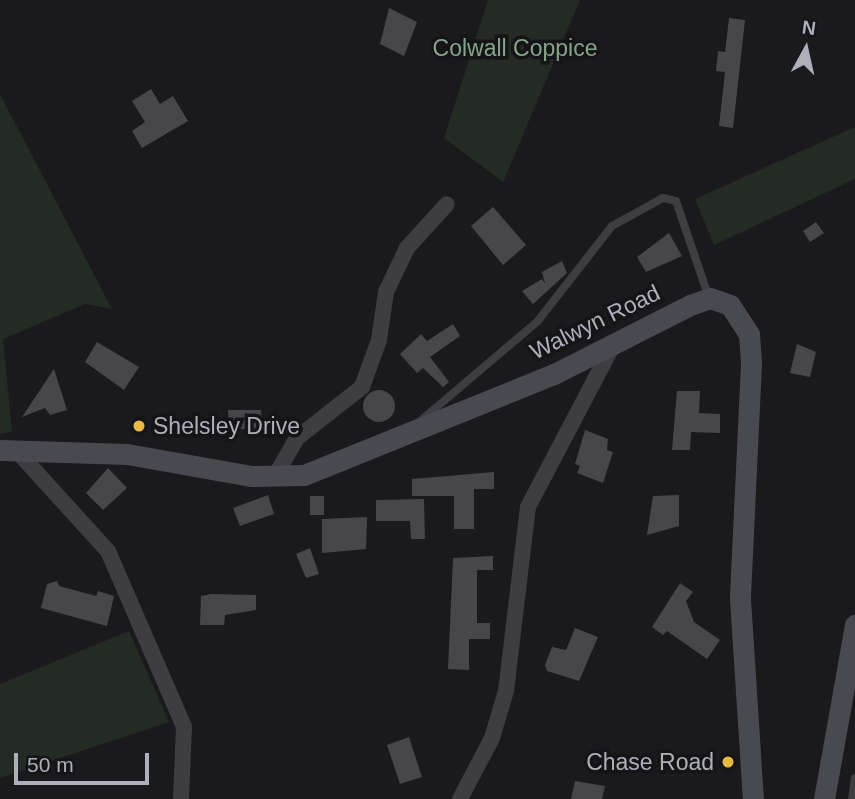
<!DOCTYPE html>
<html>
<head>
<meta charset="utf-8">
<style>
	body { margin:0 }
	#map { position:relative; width:855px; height:799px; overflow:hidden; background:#1a191b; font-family:Helvetica,sans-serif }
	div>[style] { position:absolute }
	.green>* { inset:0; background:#242b25 }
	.building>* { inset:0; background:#47474b }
	.round { border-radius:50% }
	.lane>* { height:8px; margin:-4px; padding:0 4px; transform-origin:4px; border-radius:4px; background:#3d3d42 }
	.street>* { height:16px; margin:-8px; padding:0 8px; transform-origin:8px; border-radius:8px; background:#3d3d42 }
	.secondary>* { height:21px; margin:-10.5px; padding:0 10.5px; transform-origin:10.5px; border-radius:10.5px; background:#494a50 }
	.dots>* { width:19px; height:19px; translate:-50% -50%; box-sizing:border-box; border:4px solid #151417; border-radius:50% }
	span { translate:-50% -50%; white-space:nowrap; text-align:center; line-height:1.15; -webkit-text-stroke:7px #151417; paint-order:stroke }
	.park-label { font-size:23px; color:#85a489 }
	.street-label { font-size:23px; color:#adb0ba }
	.poi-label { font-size:23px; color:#adb0ba }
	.left { translate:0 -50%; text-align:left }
	.right { translate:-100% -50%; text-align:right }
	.north { position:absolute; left:771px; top:14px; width:70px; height:70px; -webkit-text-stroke:5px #151417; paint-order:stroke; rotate:8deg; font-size:19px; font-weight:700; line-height:28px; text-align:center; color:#adb0ba }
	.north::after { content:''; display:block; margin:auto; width:24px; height:32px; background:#adb0ba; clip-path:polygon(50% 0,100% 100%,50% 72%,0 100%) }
	.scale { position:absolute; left:14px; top:753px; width:135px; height:32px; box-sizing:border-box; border:4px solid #adb0ba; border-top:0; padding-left:9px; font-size:21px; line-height:24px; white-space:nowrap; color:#adb0ba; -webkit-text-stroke:5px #151417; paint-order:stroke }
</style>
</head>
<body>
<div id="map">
	<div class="green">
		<div style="clip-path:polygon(488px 0,580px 0,503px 182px,444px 138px)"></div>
		<div style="clip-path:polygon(0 94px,112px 309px,85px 304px,3px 339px,12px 432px,0 434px)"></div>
		<div style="clip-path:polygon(855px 127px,855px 179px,714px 245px,695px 199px)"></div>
		<div style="clip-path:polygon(129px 631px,169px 722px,0 778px,0 684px)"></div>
	</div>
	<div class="building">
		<div style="clip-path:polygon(389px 8px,417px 22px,404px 56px,380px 44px)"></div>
		<div style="clip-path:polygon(729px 18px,745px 20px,733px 128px,719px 126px,725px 72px,716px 71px,718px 51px,725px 52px)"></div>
		<div style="clip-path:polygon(151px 89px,160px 104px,173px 96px,188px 121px,142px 148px,132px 131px,145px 122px,132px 101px)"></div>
		<div style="clip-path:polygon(493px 207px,526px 245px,503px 265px,471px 226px)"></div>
		<div style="clip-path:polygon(816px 222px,824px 233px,810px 242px,803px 231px)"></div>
		<div style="clip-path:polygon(669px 233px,682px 256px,646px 272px,637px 257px)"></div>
		<div style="clip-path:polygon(562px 261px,567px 273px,533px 304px,522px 291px,542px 279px,545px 284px,542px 272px)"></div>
		<div style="clip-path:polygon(453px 324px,460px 336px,430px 357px,449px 382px,443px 387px,423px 368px,417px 373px,400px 354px,421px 334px,427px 341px)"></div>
		<div style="clip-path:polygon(97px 342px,139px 367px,124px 390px,85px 362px)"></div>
		<div style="clip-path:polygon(797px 344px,816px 352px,810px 377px,790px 373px)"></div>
		<div style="clip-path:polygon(54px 369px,67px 410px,50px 415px,45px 408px,22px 417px)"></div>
		<div class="round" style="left:363px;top:390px;width:32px;height:32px"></div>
		<div style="clip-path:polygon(677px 391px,700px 391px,699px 413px,720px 414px,720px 433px,691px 432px,690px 450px,672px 450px)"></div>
		<div style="clip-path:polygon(228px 410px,261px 410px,262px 429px,229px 429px)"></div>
		<div style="clip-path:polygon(585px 430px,608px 439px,607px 450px,613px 452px,603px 483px,577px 473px,580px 466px,575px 464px)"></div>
		<div style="clip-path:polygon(108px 468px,127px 488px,103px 510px,86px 493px)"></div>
		<div style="clip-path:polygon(494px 472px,494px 489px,474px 489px,474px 529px,454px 529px,454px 496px,412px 496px,412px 479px)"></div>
		<div style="clip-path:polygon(268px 495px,274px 514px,240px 526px,233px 508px)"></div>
		<div style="clip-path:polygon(679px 495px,679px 526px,647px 535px,653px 496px)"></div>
		<div style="clip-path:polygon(310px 496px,324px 496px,324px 515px,310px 515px)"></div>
		<div style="clip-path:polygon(424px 499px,425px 539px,411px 539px,410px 521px,376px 521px,376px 500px)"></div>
		<div style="clip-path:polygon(367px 517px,366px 549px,322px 553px,322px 519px)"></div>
		<div style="clip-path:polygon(310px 548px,319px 574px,306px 578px,296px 554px)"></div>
		<div style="clip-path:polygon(493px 556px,493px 570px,477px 570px,477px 623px,490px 623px,490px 639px,469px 639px,469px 670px,448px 669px,453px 558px)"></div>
		<div style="clip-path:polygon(57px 581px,59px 586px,96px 596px,98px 591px,114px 596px,107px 626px,41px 608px,47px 584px)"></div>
		<div style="clip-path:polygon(680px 583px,693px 592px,686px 601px,694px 622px,720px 640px,707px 659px,667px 631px,663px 635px,652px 627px)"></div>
		<div style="clip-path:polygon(211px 594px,256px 595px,256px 610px,225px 615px,224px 625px,200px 625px,201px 596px)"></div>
		<div style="clip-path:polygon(575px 628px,598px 637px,579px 681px,547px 671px,545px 665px,552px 647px,566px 650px)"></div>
		<div style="clip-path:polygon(409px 737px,422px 777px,400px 784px,387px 745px)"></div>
		<div style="clip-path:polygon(575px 781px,605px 786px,602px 799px,571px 799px)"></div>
	</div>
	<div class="lane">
		<div style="left:419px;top:422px;width:155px;rotate:-40.3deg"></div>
		<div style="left:537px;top:322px;width:122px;rotate:-52deg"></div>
		<div style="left:612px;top:226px;width:58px;rotate:-28.8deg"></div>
		<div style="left:663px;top:198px;width:13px;rotate:13deg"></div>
		<div style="left:676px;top:201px;width:102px;rotate:71.2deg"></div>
		<div style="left:852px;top:799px;width:21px;rotate:-82deg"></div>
	</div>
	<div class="street">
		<div style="left:16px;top:450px;width:137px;rotate:47.7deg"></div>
		<div style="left:108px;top:551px;width:192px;rotate:66.6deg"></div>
		<div style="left:184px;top:727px;width:72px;rotate:92.4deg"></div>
		<div style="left:275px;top:476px;width:44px;rotate:-59.9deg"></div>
		<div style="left:297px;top:438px;width:83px;rotate:-38.1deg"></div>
		<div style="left:362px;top:387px;width:50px;rotate:-70.1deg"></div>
		<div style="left:379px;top:340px;width:49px;rotate:-81.7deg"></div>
		<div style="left:386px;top:292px;width:49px;rotate:-64.5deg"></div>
		<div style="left:407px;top:248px;width:59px;rotate:-47.7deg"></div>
		<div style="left:460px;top:799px;width:69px;rotate:-62.3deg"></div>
		<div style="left:492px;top:738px;width:49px;rotate:-73.4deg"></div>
		<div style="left:506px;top:691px;width:185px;rotate:-83.2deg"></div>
		<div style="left:528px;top:507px;width:181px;rotate:-62.3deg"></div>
	</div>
	<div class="secondary">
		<div style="left:0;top:450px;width:127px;rotate:1.8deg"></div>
		<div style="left:127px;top:454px;width:127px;rotate:10deg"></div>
		<div style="left:252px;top:476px;width:52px;rotate:-1.1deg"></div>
		<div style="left:304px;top:475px;width:270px;rotate:-22deg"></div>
		<div style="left:554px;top:374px;width:153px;rotate:-26.9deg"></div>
		<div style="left:690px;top:305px;width:21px;rotate:-19deg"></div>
		<div style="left:710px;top:298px;width:21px;rotate:19deg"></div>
		<div style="left:730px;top:305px;width:35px;rotate:57deg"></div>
		<div style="left:749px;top:334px;width:29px;rotate:86deg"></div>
		<div style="left:751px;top:363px;width:236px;rotate:92.7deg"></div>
		<div style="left:740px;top:599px;width:200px;rotate:86.3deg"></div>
		<div style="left:824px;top:799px;width:177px;rotate:-79.9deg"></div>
	</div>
	<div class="dots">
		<div style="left:139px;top:426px;background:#e7b946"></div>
		<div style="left:728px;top:762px;background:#e7b946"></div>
	</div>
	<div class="park-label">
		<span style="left:515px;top:48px">Colwall Coppice</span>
	</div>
	<div class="street-label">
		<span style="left:595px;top:322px;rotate:-26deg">Walwyn Road</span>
	</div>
	<div class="poi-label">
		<span class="left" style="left:153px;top:426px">Shelsley Drive</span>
		<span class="right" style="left:714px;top:762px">Chase Road</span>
	</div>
	<div class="north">N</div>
	<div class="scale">50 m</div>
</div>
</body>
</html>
